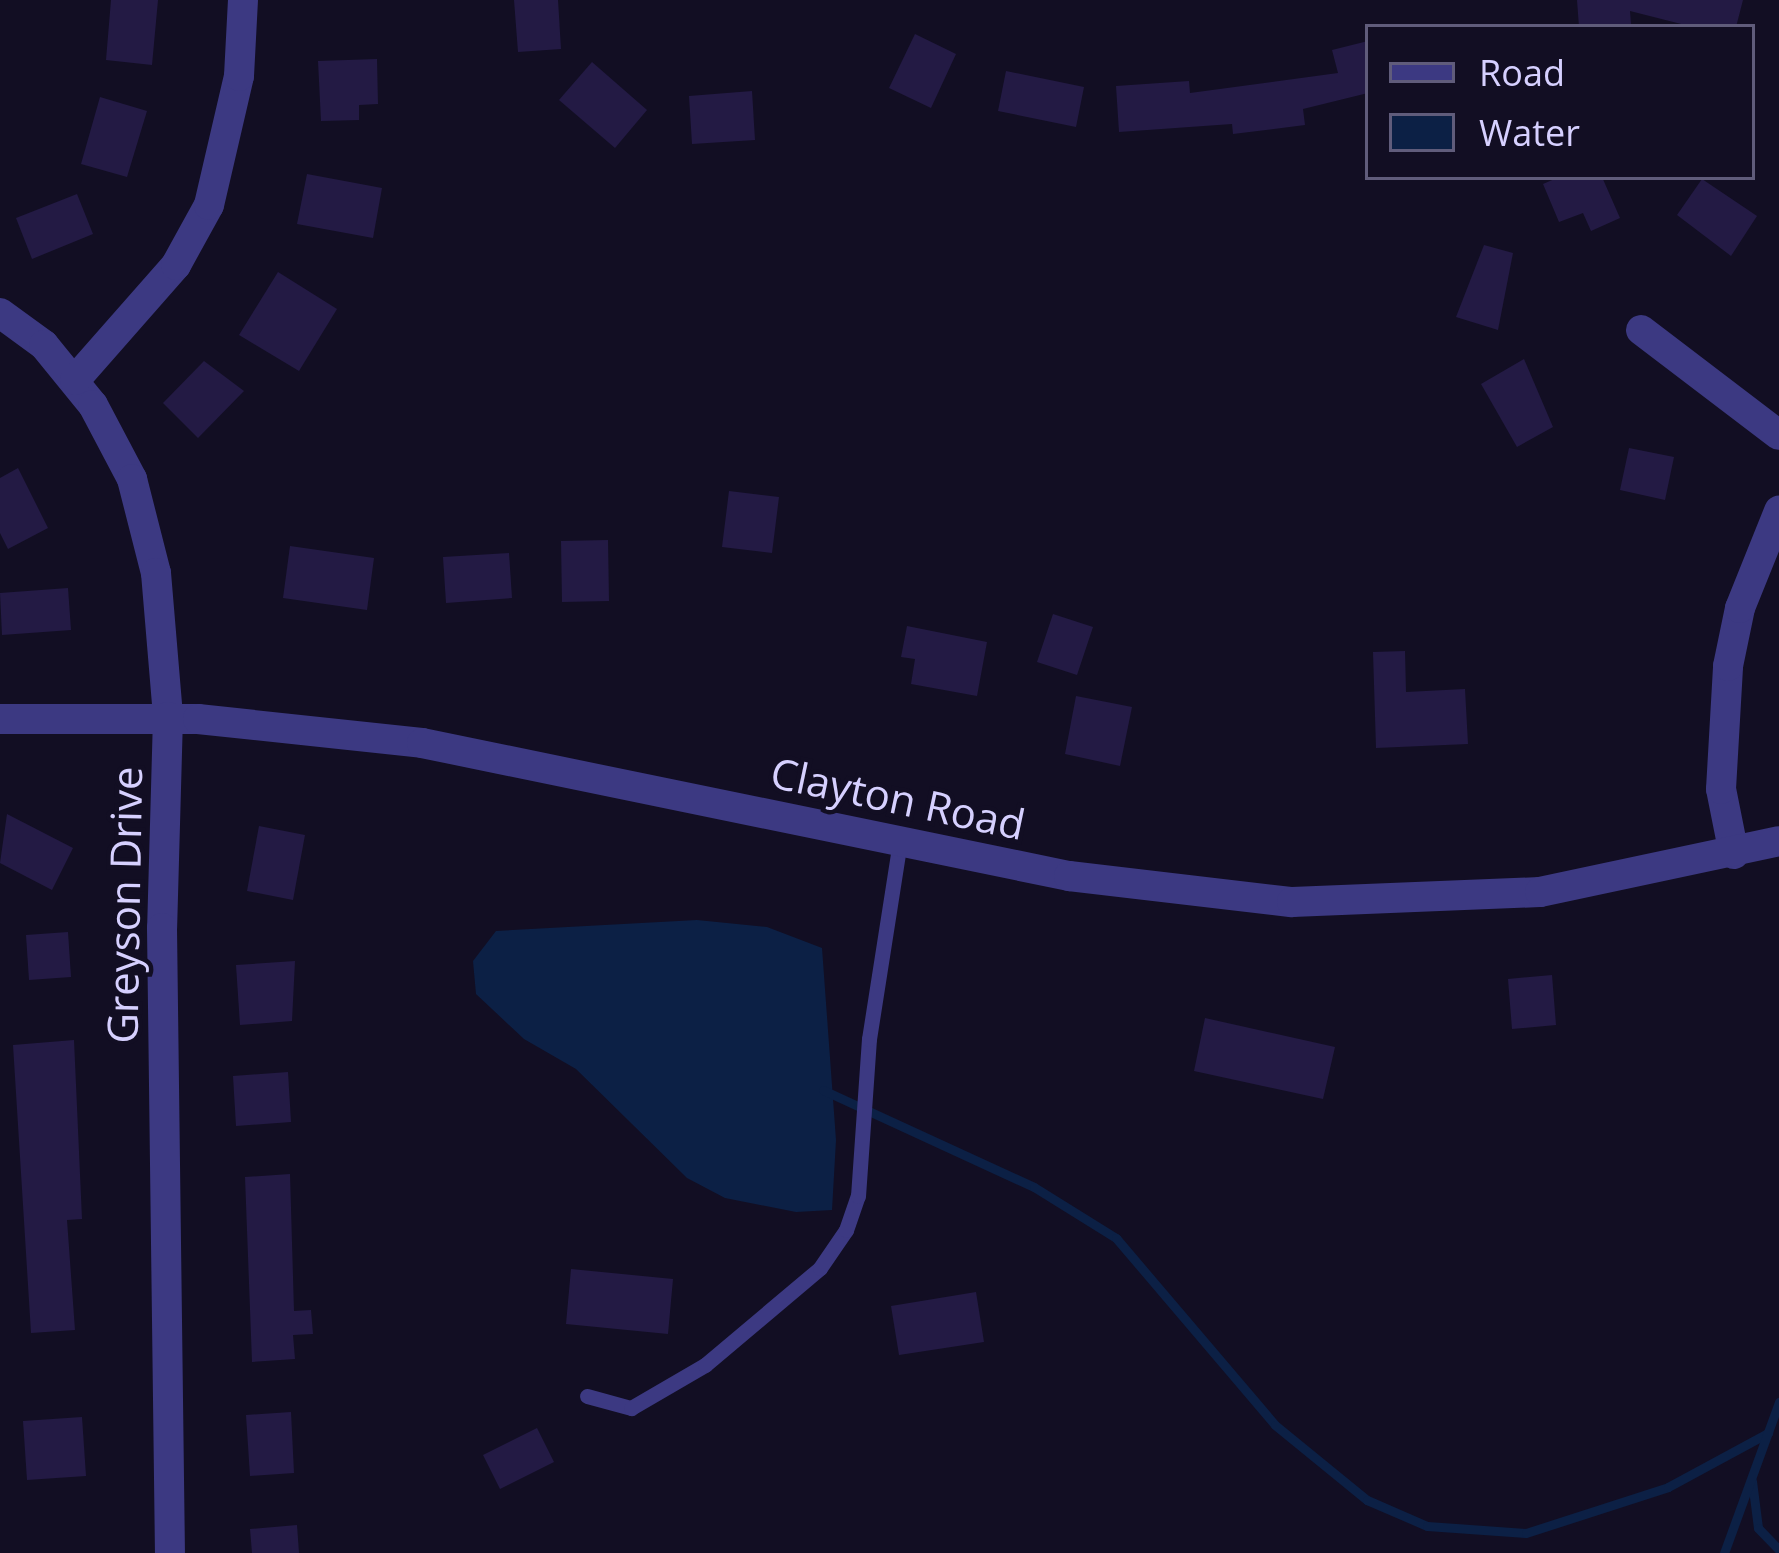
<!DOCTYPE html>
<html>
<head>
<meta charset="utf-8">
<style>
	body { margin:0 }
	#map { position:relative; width:1779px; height:1553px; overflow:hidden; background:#120e23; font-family:"Open Sans",sans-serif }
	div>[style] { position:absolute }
	.water>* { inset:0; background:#0c2045 }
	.stream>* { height:9px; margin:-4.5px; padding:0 4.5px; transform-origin:4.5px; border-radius:4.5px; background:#0c2045 }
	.building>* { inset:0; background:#231a44 }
	.service>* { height:15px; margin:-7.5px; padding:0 7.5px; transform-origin:7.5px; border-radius:7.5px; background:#3c3982 }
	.minor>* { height:30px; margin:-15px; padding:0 15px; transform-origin:15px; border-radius:15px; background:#3c3982 }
	.tertiary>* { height:30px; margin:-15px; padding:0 15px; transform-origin:15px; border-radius:15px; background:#3c3982 }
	span { translate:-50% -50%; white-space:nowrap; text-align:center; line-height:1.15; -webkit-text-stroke:9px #120e23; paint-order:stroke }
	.street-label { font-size:42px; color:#d6d0ff }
	.legend { position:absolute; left:1365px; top:24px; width:390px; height:156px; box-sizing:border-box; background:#120e23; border:3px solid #605c7b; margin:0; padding:15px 21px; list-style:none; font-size:36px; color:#d6d0ff }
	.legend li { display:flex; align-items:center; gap:24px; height:60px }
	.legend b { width:60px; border:3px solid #605c7b }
</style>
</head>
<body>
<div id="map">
	<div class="water">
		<div style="clip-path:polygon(697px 920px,767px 927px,822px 948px,836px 1140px,832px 1210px,796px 1212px,725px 1198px,687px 1178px,576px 1069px,524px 1039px,476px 994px,473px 961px,496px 931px)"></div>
	</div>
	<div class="stream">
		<div style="left:823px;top:1090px;width:232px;rotate:24.7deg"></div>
		<div style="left:1034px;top:1187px;width:97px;rotate:31.9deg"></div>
		<div style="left:1116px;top:1238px;width:245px;rotate:49.6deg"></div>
		<div style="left:1275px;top:1425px;width:119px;rotate:39.2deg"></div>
		<div style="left:1367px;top:1500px;width:65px;rotate:23.4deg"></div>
		<div style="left:1427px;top:1526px;width:99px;rotate:4deg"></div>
		<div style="left:1526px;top:1533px;width:149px;rotate:-17.9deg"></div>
		<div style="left:1668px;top:1487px;width:114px;rotate:-28.4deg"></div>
		<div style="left:1752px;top:1481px;width:47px;rotate:82.7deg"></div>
		<div style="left:1758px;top:1528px;width:30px;rotate:46deg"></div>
		<div style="left:1724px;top:1553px;width:161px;rotate:-70deg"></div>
	</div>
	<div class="building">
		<div style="clip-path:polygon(111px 0,158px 0,152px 65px,106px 60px)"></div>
		<div style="clip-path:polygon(514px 0,558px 0,561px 49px,518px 52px)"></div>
		<div style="clip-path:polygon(1577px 0,1743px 0,1736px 27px,1693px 27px,1630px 11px,1631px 24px,1579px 27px)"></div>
		<div style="clip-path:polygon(915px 34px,956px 54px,931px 108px,889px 88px)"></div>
		<div style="clip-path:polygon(1368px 41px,1368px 93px,1303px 109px,1305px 125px,1233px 134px,1232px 124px,1119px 132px,1116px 86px,1189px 81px,1190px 93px,1338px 73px,1332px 50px)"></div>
		<div style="clip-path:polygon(377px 59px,378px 104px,359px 105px,359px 120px,321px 121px,318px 61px)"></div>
		<div style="clip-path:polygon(592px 62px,647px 110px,615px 148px,559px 100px)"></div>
		<div style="clip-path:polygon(1006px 71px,1084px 87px,1076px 127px,998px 111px)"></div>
		<div style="clip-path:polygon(752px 91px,755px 140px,692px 144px,689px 96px)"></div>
		<div style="clip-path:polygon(100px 97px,147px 111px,127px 177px,81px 164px)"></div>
		<div style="clip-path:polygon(307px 174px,382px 188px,373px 238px,297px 224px)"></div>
		<div style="clip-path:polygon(1559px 177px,1602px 177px,1620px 218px,1591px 231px,1583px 213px,1559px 222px,1543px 184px)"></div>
		<div style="clip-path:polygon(1702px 179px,1757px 216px,1731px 256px,1677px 215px)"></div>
		<div style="clip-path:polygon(77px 194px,93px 234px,32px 259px,16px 218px)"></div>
		<div style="clip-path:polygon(1484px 245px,1513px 253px,1498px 330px,1456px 317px)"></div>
		<div style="clip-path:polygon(278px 272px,337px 309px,299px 371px,239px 335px)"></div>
		<div style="clip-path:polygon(1524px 359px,1553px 427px,1517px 447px,1481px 384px)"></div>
		<div style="clip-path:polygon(204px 361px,244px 391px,198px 438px,163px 403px)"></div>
		<div style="clip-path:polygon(1629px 448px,1674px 457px,1665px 500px,1620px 490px)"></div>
		<div style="clip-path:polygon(18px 468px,48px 528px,8px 549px,0 533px,0 478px)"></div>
		<div style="clip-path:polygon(729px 491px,779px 497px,772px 553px,722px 547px)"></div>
		<div style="clip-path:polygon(608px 540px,609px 601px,562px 602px,561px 541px)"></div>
		<div style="clip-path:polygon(290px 546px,374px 558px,367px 610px,283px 598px)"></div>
		<div style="clip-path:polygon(509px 553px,512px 598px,446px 603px,443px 557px)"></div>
		<div style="clip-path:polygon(68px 588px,71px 630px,2px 635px,0 593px)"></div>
		<div style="clip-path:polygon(1053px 614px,1093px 627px,1077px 675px,1037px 662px)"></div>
		<div style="clip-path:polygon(907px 626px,987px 642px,977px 696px,911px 684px,915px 659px,901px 657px)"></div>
		<div style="clip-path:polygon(1405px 651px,1406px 692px,1465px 689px,1468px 744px,1376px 748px,1373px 652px)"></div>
		<div style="clip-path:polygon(1076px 696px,1132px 707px,1120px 766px,1065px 754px)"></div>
		<div style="clip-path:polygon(7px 814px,73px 848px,52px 890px,0 863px)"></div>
		<div style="clip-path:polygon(259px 826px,305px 835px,293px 900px,247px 891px)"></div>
		<div style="clip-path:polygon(68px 932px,71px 977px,29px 980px,26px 935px)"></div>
		<div style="clip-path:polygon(295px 961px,292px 1021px,240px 1025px,236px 965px)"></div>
		<div style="clip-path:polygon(1552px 975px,1556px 1025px,1512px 1029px,1508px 979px)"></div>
		<div style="clip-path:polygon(1205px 1018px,1335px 1047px,1323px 1099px,1194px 1071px)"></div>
		<div style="clip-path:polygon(74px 1040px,82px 1219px,67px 1220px,75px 1330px,31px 1333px,13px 1045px)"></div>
		<div style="clip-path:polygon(288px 1072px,291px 1122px,236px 1126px,233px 1076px)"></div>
		<div style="clip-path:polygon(290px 1174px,294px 1311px,311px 1310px,313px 1334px,293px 1335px,295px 1359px,252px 1362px,245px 1177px)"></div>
		<div style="clip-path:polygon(571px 1269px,673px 1279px,668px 1334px,566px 1324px)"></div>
		<div style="clip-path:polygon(976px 1292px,984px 1342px,899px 1355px,891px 1306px)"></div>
		<div style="clip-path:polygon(291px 1412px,294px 1473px,250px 1476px,246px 1415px)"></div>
		<div style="clip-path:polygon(82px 1417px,86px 1476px,27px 1480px,23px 1421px)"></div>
		<div style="clip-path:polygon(537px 1428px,554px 1462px,500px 1489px,483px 1455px)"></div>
		<div style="clip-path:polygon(297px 1525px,299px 1553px,252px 1553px,250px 1529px)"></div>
	</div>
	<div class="service">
		<div style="left:587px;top:1396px;width:46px;rotate:15.3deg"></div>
		<div style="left:631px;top:1408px;width:86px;rotate:-30.2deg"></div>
		<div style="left:705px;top:1365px;width:150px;rotate:-40.1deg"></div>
		<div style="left:820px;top:1268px;width:46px;rotate:-55.6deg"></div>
		<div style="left:846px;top:1230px;width:36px;rotate:-71deg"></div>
		<div style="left:858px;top:1196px;width:157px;rotate:-86deg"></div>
		<div style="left:869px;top:1039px;width:201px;rotate:-81.1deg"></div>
	</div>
	<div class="minor">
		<div style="left:0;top:313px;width:54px;rotate:36deg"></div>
		<div style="left:44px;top:345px;width:77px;rotate:50.8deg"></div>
		<div style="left:93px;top:405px;width:84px;rotate:62.2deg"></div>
		<div style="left:132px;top:479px;width:97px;rotate:75.7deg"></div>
		<div style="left:156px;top:573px;width:144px;rotate:85.2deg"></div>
		<div style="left:168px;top:717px;width:211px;rotate:91.6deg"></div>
		<div style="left:162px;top:928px;width:625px;rotate:89.27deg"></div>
		<div style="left:1641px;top:330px;width:173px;rotate:37.3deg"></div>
		<div style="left:75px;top:380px;width:153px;rotate:-48.7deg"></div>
		<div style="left:176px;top:265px;width:68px;rotate:-61.2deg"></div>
		<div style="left:209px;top:205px;width:132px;rotate:-76.9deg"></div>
		<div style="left:239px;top:76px;width:76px;rotate:-87deg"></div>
		<div style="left:1734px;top:854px;width:66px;rotate:-101.3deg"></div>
		<div style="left:1721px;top:789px;width:123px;rotate:-86.7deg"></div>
		<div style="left:1728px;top:666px;width:59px;rotate:-78.3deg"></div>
		<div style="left:1740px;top:608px;width:105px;rotate:-68.1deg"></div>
	</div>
	<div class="tertiary">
		<div style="left:0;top:719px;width:198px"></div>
		<div style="left:198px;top:719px;width:225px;rotate:6.1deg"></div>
		<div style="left:422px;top:743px;width:661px;rotate:11.62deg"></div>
		<div style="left:1069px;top:876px;width:225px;rotate:6.7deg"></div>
		<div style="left:1292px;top:902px;width:248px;rotate:-2.3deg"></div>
		<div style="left:1540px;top:892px;width:244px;rotate:-12deg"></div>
	</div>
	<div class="street-label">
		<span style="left:898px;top:798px;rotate:12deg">Clayton Road</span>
		<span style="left:124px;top:905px;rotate:-89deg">Greyson Drive</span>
	</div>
	<ul class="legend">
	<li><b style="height:15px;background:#3c3982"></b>Road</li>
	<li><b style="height:33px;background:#0c2045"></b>Water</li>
	</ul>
</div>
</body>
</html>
